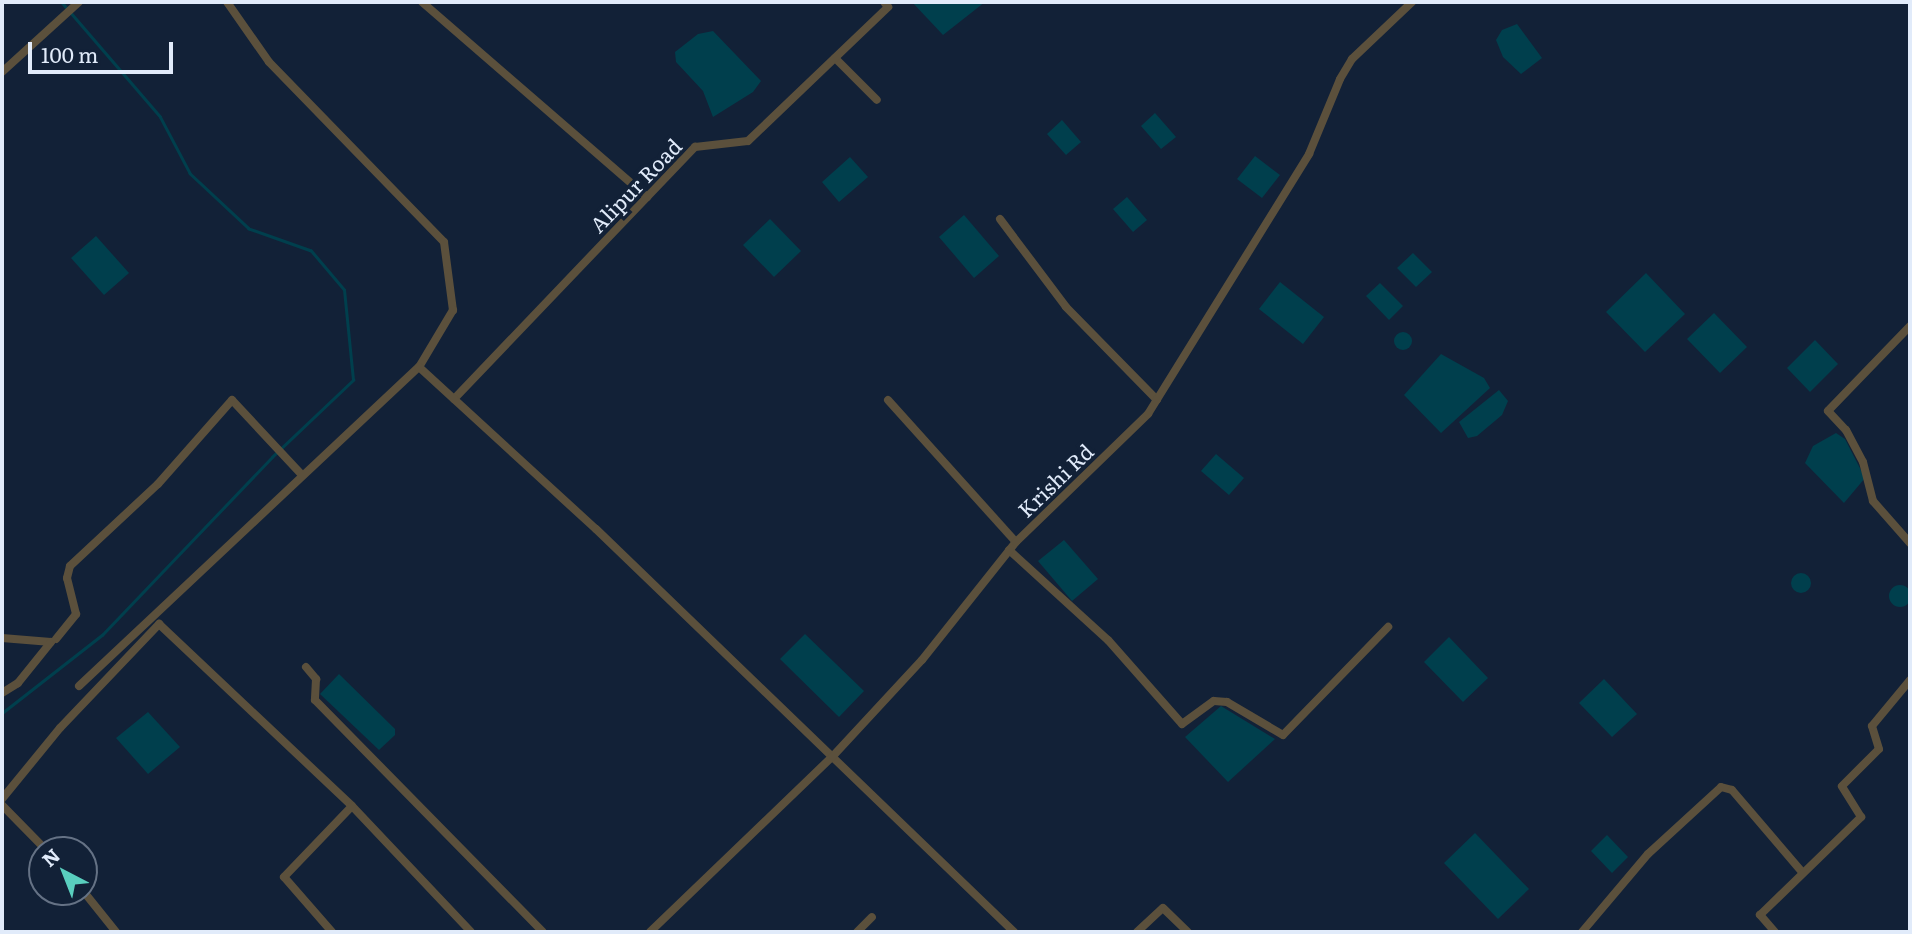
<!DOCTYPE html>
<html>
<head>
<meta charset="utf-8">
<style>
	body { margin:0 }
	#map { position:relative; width:1912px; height:934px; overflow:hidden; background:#122137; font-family:Literata,serif }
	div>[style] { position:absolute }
	.water>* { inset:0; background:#003f4d }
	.round { border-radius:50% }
	.stream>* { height:2.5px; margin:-1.25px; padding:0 1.25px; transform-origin:1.25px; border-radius:1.25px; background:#003f4d }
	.minor>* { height:8px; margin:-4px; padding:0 4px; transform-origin:4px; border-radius:4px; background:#5b503c }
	span { translate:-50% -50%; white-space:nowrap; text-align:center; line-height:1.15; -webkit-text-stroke:7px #122137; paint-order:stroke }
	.street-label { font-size:21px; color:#e1ebfa }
	.frame { position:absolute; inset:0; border:4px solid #e1ebfa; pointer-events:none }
	.north { position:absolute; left:28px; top:836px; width:70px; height:70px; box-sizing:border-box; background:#122137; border:2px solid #657285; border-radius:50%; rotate:318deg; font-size:19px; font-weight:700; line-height:28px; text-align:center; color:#e1ebfa }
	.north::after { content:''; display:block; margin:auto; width:24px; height:32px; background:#59cebe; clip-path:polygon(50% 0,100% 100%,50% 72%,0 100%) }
	.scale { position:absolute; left:28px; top:42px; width:145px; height:32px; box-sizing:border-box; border:4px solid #e1ebfa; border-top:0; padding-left:9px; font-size:21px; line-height:24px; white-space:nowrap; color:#e1ebfa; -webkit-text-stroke:5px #122137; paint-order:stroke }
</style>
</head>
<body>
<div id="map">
	<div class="water">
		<div style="clip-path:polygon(912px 2px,985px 2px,943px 35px)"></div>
		<div style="clip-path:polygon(1517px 24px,1542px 58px,1521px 74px,1503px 57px,1496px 40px,1502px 30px)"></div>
		<div style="clip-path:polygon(713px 31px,761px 81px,753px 92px,713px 117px,703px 91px,676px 62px,675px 52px,698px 34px)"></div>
		<div style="clip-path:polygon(1155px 113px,1176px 137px,1161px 149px,1141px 126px)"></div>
		<div style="clip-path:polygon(1062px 120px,1081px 142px,1066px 155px,1047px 134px)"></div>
		<div style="clip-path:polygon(1255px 156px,1280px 175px,1262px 198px,1237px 179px)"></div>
		<div style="clip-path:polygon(850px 157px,868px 177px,839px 202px,822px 182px)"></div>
		<div style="clip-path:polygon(1127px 197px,1147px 220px,1133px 232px,1113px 209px)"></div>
		<div style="clip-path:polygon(964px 215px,999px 256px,974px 278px,939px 237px)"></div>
		<div style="clip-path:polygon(770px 219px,801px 251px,774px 277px,743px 245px)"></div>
		<div style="clip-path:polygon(96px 236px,129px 273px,104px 295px,71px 258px)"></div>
		<div style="clip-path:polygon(1413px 253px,1432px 272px,1416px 287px,1397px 268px)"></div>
		<div style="clip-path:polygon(1646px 273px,1685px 314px,1645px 352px,1606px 312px)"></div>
		<div style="clip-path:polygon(1280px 282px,1324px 317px,1303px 344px,1259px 309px)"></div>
		<div style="clip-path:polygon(1380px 283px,1403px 306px,1389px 320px,1366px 296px)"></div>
		<div style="clip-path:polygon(1714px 313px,1747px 347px,1720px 373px,1687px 339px)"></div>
		<div class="round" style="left:1394px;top:332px;width:18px;height:18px"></div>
		<div style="clip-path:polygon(1815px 340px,1838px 364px,1810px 392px,1787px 368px)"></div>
		<div style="clip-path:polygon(1441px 354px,1484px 378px,1490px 388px,1441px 433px,1404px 395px)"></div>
		<div style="clip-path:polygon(1499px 390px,1508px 401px,1502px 415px,1477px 436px,1468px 438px,1459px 422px)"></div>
		<div style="clip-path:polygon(1836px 433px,1845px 439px,1865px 478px,1844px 503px,1805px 463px,1813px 446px)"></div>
		<div style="clip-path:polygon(1216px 454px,1244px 478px,1229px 495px,1201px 471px)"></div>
		<div style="clip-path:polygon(1064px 540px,1098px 579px,1072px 601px,1038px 561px)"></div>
		<div class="round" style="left:1791px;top:573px;width:20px;height:20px"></div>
		<div class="round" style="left:1889px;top:585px;width:22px;height:22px"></div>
		<div style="clip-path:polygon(805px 634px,864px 691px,839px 717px,780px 659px)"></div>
		<div style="clip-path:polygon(1449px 637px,1488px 678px,1463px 702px,1424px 662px)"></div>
		<div style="clip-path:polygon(339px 674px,395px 729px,395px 735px,379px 750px,320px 694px)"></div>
		<div style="clip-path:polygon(1604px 679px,1637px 714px,1612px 737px,1579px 703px)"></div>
		<div style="clip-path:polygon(1221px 706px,1275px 739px,1228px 782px,1185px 737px)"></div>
		<div style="clip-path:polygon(148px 712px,180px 747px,148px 774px,116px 738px)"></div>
		<div style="clip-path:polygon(1475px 833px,1529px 889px,1498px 919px,1444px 863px)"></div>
		<div style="clip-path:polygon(1607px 835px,1628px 857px,1612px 873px,1591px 851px)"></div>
	</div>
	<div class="stream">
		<div style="left:2px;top:713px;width:127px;rotate:-38deg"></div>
		<div style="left:102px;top:635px;width:246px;rotate:-46.3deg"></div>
		<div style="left:272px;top:457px;width:112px;rotate:-43.5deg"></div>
		<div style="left:353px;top:380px;width:90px;rotate:-95.7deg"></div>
		<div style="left:344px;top:290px;width:51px;rotate:-130.2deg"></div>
		<div style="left:311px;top:251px;width:66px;rotate:-160.5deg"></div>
		<div style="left:249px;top:229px;width:81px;rotate:-137deg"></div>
		<div style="left:190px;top:174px;width:64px;rotate:-117.8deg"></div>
		<div style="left:160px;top:117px;width:152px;rotate:-130.7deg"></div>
	</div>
	<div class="minor">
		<div style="left:227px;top:2px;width:73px;rotate:55deg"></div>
		<div style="left:269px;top:62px;width:251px;rotate:45.8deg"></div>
		<div style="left:444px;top:242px;width:69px;rotate:82.5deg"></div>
		<div style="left:453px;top:310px;width:66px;rotate:120.8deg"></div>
		<div style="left:422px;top:2px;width:298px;rotate:40.9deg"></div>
		<div style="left:835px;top:58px;width:59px;rotate:45deg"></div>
		<div style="left:2px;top:72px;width:104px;rotate:-42.3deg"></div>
		<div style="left:1000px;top:219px;width:110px;rotate:53.1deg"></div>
		<div style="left:1066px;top:307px;width:130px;rotate:45.6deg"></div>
		<div style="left:1910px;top:326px;width:118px;rotate:134deg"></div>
		<div style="left:1828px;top:411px;width:26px;rotate:47deg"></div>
		<div style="left:1846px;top:430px;width:36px;rotate:62deg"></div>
		<div style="left:1863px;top:462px;width:40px;rotate:75.6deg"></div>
		<div style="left:1873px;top:501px;width:56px;rotate:48.6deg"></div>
		<div style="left:454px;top:399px;width:349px;rotate:-46.3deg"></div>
		<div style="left:695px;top:147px;width:53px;rotate:-6.5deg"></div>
		<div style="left:748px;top:141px;width:194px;rotate:-43.7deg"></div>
		<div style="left:888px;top:7px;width:6px;rotate:-129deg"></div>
		<div style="left:888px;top:400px;width:191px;rotate:48deg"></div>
		<div style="left:1009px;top:550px;width:134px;rotate:42.3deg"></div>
		<div style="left:1108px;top:640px;width:112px;rotate:48.6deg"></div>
		<div style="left:1182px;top:724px;width:39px;rotate:-36deg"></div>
		<div style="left:1214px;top:701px;width:13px;rotate:4deg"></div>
		<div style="left:1227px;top:702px;width:65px;rotate:30.5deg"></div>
		<div style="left:1283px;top:735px;width:151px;rotate:-45.8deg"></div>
		<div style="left:2px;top:638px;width:49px;rotate:4.7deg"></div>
		<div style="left:51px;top:642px;width:53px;rotate:128.8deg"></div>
		<div style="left:18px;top:683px;width:19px;rotate:148deg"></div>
		<div style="left:56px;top:639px;width:32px;rotate:-51deg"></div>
		<div style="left:76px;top:614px;width:37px;rotate:-104deg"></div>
		<div style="left:67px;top:578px;width:12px;rotate:-76deg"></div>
		<div style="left:70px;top:566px;width:120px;rotate:-43deg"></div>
		<div style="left:158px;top:484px;width:112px;rotate:-48.6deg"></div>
		<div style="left:232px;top:400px;width:103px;rotate:47deg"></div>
		<div style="left:306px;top:667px;width:16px;rotate:50deg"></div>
		<div style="left:316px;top:679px;width:21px;rotate:93deg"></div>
		<div style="left:315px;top:700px;width:325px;rotate:45.5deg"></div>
		<div style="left:79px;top:686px;width:466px;rotate:-43.2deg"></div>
		<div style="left:419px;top:367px;width:240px;rotate:42.5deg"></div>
		<div style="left:596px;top:529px;width:581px;rotate:43.95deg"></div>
		<div style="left:2px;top:799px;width:92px;rotate:-50.8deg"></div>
		<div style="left:60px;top:728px;width:144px;rotate:-46.4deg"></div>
		<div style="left:159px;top:624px;width:265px;rotate:43.3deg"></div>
		<div style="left:352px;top:806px;width:173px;rotate:46.6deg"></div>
		<div style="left:2px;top:805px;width:63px;rotate:45.6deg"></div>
		<div style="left:84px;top:892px;width:51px;rotate:51.3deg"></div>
		<div style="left:332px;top:932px;width:73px;rotate:-131.1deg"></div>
		<div style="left:284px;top:877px;width:98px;rotate:-46.2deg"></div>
		<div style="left:650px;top:932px;width:254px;rotate:-43.9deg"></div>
		<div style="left:833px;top:756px;width:131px;rotate:-47.2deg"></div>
		<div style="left:922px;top:660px;width:151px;rotate:-51.5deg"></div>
		<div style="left:1016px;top:542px;width:184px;rotate:-44.1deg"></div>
		<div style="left:1148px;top:414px;width:306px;rotate:-58.2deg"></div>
		<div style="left:1309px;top:154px;width:81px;rotate:-67.5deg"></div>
		<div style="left:1340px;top:79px;width:23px;rotate:-59deg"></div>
		<div style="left:1352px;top:59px;width:83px;rotate:-43.5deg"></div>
		<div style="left:857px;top:932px;width:21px;rotate:-45deg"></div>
		<div style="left:1137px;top:932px;width:35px;rotate:-43deg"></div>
		<div style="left:1163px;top:908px;width:35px;rotate:44deg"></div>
		<div style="left:1582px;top:932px;width:102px;rotate:-49.8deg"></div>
		<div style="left:1648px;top:854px;width:99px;rotate:-42.5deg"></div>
		<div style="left:1721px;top:787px;width:11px;rotate:15deg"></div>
		<div style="left:1732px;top:790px;width:109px;rotate:49.5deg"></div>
		<div style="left:1775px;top:932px;width:23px;rotate:-131deg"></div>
		<div style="left:1760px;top:915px;width:141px;rotate:-44.1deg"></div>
		<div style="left:1861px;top:817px;width:36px;rotate:-122deg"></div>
		<div style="left:1842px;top:786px;width:52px;rotate:-45deg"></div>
		<div style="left:1879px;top:749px;width:24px;rotate:-107deg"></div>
		<div style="left:1872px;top:726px;width:60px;rotate:-50.4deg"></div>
	</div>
	<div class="street-label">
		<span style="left:635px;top:185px;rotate:-46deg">Alipur Road</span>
		<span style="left:1055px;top:480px;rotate:-44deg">Krishi Rd</span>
	</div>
	<div class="frame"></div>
	<div class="north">N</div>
	<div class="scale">100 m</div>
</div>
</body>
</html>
